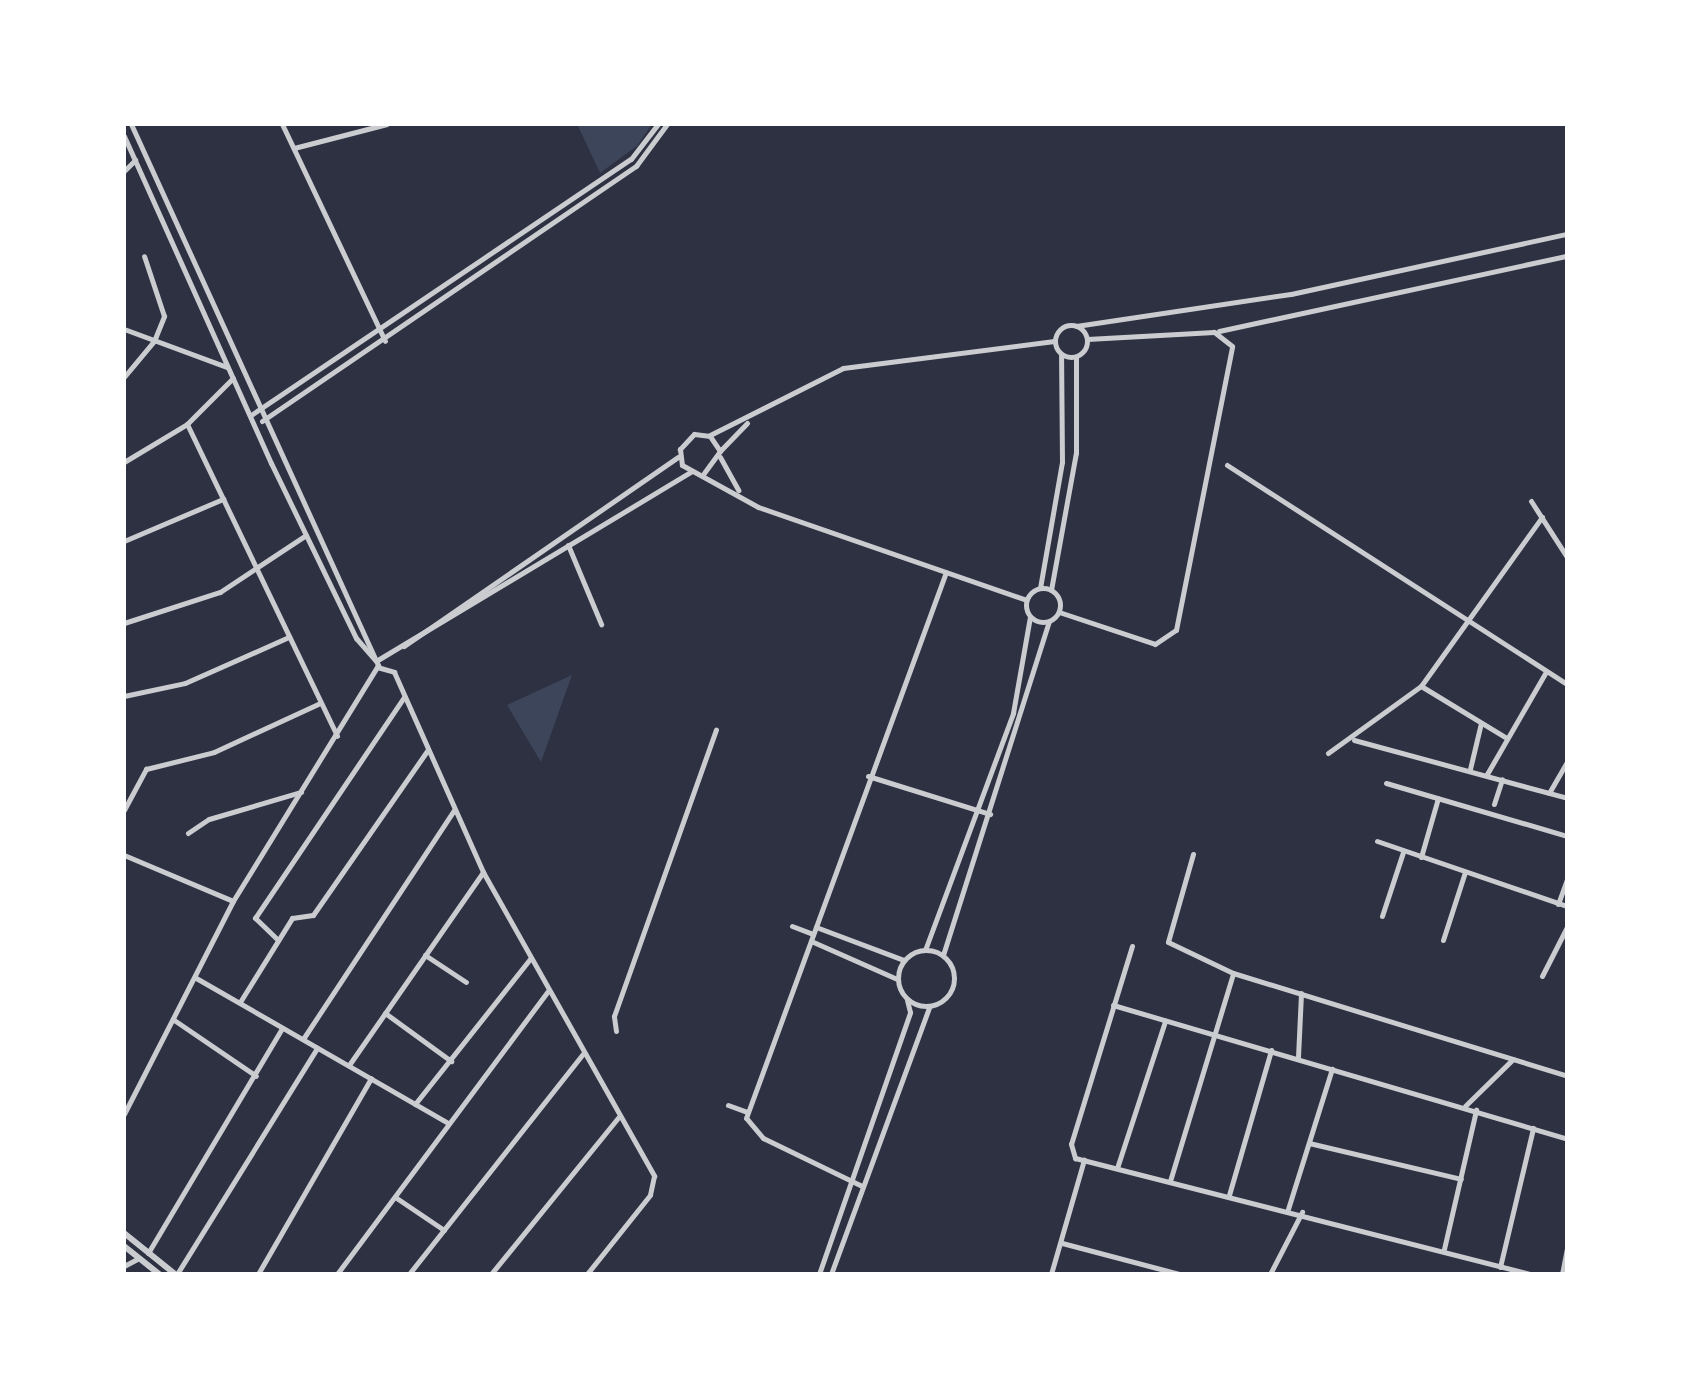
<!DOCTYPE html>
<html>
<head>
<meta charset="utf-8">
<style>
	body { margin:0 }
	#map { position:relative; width:1691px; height:1398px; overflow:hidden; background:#2d3142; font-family:Figtree,sans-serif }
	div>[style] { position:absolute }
	.green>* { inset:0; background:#3c4559 }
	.minor>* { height:5px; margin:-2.5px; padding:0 2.5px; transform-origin:2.5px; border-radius:2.5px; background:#caccd0 }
	.minor>.ring { margin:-2.5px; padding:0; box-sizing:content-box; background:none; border:5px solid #caccd0; border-radius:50% }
	.tertiary>* { height:6px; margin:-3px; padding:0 3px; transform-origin:3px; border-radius:3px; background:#caccd0 }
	span { translate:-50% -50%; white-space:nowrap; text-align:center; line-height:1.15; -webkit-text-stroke:6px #fff; paint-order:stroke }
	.frame { position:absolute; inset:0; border:126px solid #fff; pointer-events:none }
</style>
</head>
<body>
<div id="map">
	<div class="green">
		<div style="clip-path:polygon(577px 124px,652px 124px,637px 146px,600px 173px)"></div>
		<div style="clip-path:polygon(572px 675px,541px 762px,507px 705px)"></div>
	</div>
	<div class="minor">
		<div style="left:282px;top:124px;width:240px;rotate:64.6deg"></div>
		<div style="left:124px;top:136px;width:359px;rotate:65.8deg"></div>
		<div style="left:271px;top:463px;width:195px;rotate:64.1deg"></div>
		<div style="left:356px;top:638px;width:29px;rotate:49deg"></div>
		<div style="left:294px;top:148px;width:96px;rotate:-14.5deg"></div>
		<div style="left:124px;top:171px;width:16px;rotate:-45deg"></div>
		<div class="ring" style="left:1055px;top:325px;width:27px;height:27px"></div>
		<div style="left:1076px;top:326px;width:217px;rotate:-8.5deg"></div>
		<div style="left:1291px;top:294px;width:282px;rotate:-12.3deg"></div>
		<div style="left:124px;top:329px;width:110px;rotate:20.3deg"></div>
		<div style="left:1219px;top:331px;width:356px;rotate:-12.2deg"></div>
		<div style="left:124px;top:377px;width:47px;rotate:-50.2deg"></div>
		<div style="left:154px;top:341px;width:27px;rotate:-68deg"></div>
		<div style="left:164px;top:316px;width:63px;rotate:-108.4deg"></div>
		<div style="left:251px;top:415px;width:458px;rotate:-34deg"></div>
		<div style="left:631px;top:159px;width:44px;rotate:-52.4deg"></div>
		<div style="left:262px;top:421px;width:453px;rotate:-34.3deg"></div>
		<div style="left:636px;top:166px;width:52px;rotate:-53.6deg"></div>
		<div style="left:187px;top:424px;width:346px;rotate:64.3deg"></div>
		<div style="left:1567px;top:426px;width:1px;rotate:90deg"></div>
		<div style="left:710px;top:435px;width:149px;rotate:-26.7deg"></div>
		<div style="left:843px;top:368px;width:213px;rotate:-7.3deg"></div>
		<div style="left:720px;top:451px;width:39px;rotate:-46deg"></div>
		<div style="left:720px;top:457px;width:38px;rotate:61deg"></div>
		<div style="left:124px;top:462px;width:74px;rotate:-31.1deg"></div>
		<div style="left:187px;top:424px;width:65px;rotate:-45deg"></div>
		<div style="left:1227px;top:465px;width:404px;rotate:32.8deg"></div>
		<div style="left:704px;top:473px;width:27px;rotate:-54deg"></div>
		<div style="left:720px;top:451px;width:18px;rotate:-124deg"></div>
		<div style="left:710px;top:436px;width:16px;rotate:-173deg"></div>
		<div style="left:694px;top:434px;width:21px;rotate:133deg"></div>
		<div style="left:680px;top:449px;width:16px;rotate:83deg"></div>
		<div style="left:682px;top:465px;width:87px;rotate:28.9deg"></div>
		<div style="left:758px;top:507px;width:284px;rotate:19.1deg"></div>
		<div style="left:1531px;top:501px;width:67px;rotate:57.3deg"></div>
		<div style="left:124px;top:541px;width:108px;rotate:-23deg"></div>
		<div style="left:568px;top:545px;width:86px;rotate:67.3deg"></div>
		<div class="ring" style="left:1026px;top:588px;width:29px;height:29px"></div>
		<div style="left:1040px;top:588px;width:128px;rotate:-80.1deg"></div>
		<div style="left:1062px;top:462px;width:107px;rotate:-90.5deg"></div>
		<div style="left:1051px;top:590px;width:139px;rotate:-79.7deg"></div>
		<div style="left:1076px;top:453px;width:96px;rotate:-90deg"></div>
		<div style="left:1059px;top:612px;width:101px;rotate:18.4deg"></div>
		<div style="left:1155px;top:644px;width:25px;rotate:-34deg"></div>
		<div style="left:1176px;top:630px;width:289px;rotate:-78.8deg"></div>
		<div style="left:1232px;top:346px;width:23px;rotate:-142deg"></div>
		<div style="left:1214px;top:332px;width:127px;rotate:176.8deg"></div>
		<div style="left:124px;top:623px;width:101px;rotate:-17.9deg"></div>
		<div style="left:220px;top:592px;width:103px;rotate:-33.5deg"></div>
		<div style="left:404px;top:646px;width:333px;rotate:-34.6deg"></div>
		<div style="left:376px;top:661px;width:367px;rotate:-31deg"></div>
		<div style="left:377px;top:667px;width:18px;rotate:16deg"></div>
		<div style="left:394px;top:672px;width:219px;rotate:66deg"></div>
		<div style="left:483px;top:872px;width:349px;rotate:60.6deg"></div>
		<div style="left:654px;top:1176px;width:19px;rotate:102deg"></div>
		<div style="left:650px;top:1195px;width:101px;rotate:128.6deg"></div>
		<div style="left:1421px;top:686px;width:98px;rotate:31.3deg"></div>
		<div style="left:124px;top:696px;width:62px;rotate:-12deg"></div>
		<div style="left:185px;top:683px;width:114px;rotate:-23.9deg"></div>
		<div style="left:1354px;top:740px;width:221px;rotate:15.2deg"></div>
		<div style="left:1328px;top:753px;width:115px;rotate:-35.8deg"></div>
		<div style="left:1421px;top:686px;width:208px;rotate:-54.4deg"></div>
		<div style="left:1470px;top:769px;width:47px;rotate:-76.6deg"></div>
		<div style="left:1487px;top:774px;width:118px;rotate:-60deg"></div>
		<div style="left:868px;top:776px;width:128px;rotate:17.3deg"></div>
		<div style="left:1386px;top:783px;width:189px;rotate:16.3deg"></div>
		<div style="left:1549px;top:793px;width:36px;rotate:-60deg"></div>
		<div style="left:1494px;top:804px;width:26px;rotate:-72deg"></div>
		<div style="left:124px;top:810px;width:47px;rotate:-61.8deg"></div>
		<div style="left:146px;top:769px;width:70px;rotate:-14deg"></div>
		<div style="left:214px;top:752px;width:117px;rotate:-24.8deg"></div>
		<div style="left:188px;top:833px;width:25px;rotate:-34deg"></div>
		<div style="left:209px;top:819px;width:96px;rotate:-16.4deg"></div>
		<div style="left:1377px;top:841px;width:201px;rotate:18.9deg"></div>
		<div style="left:1193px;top:854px;width:91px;rotate:105.9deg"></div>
		<div style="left:1168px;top:942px;width:72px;rotate:25.5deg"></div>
		<div style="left:124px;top:855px;width:118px;rotate:22.9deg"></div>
		<div style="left:1421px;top:857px;width:61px;rotate:-73.9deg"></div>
		<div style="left:1558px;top:904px;width:27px;rotate:-70deg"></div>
		<div style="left:1382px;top:916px;width:67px;rotate:-71.8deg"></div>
		<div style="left:792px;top:926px;width:22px;rotate:21deg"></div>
		<div style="left:816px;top:927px;width:94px;rotate:20.6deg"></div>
		<div style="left:278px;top:940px;width:32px;rotate:-136deg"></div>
		<div style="left:255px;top:918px;width:267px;rotate:-56deg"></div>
		<div style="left:1443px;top:940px;width:71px;rotate:-72.1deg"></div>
		<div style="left:811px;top:941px;width:94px;rotate:23.8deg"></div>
		<div style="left:1132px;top:946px;width:207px;rotate:107.1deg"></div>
		<div style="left:1071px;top:1144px;width:15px;rotate:74deg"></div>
		<div style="left:1075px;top:1158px;width:470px;rotate:14.3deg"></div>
		<div class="ring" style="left:898px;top:950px;width:51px;height:51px"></div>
		<div style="left:925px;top:950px;width:253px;rotate:-69.6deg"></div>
		<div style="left:1013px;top:713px;width:97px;rotate:-80deg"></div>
		<div style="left:425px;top:955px;width:49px;rotate:33.4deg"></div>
		<div style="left:943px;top:955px;width:350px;rotate:-72.4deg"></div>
		<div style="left:1542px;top:976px;width:55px;rotate:-63deg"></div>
		<div style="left:196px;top:978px;width:289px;rotate:29.9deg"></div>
		<div style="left:240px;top:1002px;width:99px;rotate:-58.2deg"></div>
		<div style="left:292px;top:918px;width:21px;rotate:-8deg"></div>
		<div style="left:313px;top:915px;width:200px;rotate:-55.2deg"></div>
		<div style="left:1113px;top:1005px;width:473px;rotate:16.4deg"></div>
		<div style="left:385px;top:1013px;width:82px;rotate:36deg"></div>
		<div style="left:174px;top:1020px;width:99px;rotate:34.3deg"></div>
		<div style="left:616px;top:1031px;width:15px;rotate:-98deg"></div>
		<div style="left:614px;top:1016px;width:304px;rotate:-70.4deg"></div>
		<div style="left:303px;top:1039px;width:274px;rotate:-56.6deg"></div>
		<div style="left:1298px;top:1057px;width:64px;rotate:-87.3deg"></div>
		<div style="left:349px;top:1065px;width:235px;rotate:-55.2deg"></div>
		<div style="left:415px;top:1104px;width:185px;rotate:-51.6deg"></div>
		<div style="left:728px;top:1105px;width:20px;rotate:20deg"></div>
		<div style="left:1465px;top:1106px;width:67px;rotate:-44.4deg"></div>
		<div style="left:124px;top:1114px;width:239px;rotate:-62.9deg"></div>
		<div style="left:233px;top:901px;width:277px;rotate:-58.4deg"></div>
		<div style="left:378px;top:665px;width:595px;rotate:-114.54deg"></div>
		<div style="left:1309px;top:1143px;width:156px;rotate:13.3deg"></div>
		<div style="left:1117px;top:1168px;width:155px;rotate:-71.9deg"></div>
		<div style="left:1170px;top:1181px;width:217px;rotate:-73.1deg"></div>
		<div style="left:1233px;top:973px;width:350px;rotate:17.1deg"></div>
		<div style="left:862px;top:1186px;width:110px;rotate:-154.1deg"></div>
		<div style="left:763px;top:1138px;width:26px;rotate:-130deg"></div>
		<div style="left:746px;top:1118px;width:581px;rotate:-69.88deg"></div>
		<div style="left:1229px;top:1195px;width:151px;rotate:-73.8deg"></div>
		<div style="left:395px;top:1197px;width:59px;rotate:34deg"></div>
		<div style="left:1288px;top:1209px;width:147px;rotate:-72.6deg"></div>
		<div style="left:1062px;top:1243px;width:121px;rotate:14.8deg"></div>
		<div style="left:1444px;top:1249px;width:143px;rotate:-77deg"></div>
		<div style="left:148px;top:1253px;width:262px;rotate:-59.2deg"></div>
		<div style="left:124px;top:1266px;width:17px;rotate:-28deg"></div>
		<div style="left:1500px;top:1267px;width:143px;rotate:-76.6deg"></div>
		<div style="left:177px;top:1274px;width:266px;rotate:-58.2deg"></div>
		<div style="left:258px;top:1274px;width:226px;rotate:-60deg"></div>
		<div style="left:337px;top:1274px;width:353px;rotate:-53.3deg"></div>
		<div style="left:409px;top:1274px;width:280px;rotate:-51.7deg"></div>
		<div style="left:491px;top:1274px;width:201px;rotate:-50.9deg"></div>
		<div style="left:819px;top:1274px;width:277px;rotate:-70.8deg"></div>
		<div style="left:910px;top:1012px;width:12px;rotate:-104deg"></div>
		<div style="left:831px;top:1274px;width:284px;rotate:-69.8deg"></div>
		<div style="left:1051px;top:1274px;width:119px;rotate:-73.9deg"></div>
		<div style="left:1270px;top:1274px;width:70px;rotate:-62.7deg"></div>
		<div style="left:1562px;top:1274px;width:25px;rotate:-79deg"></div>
	</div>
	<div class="tertiary">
		<div style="left:124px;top:1233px;width:65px;rotate:38.8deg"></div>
		<div style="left:124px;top:1246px;width:45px;rotate:38.7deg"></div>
	</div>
	<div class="frame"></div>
</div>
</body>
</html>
